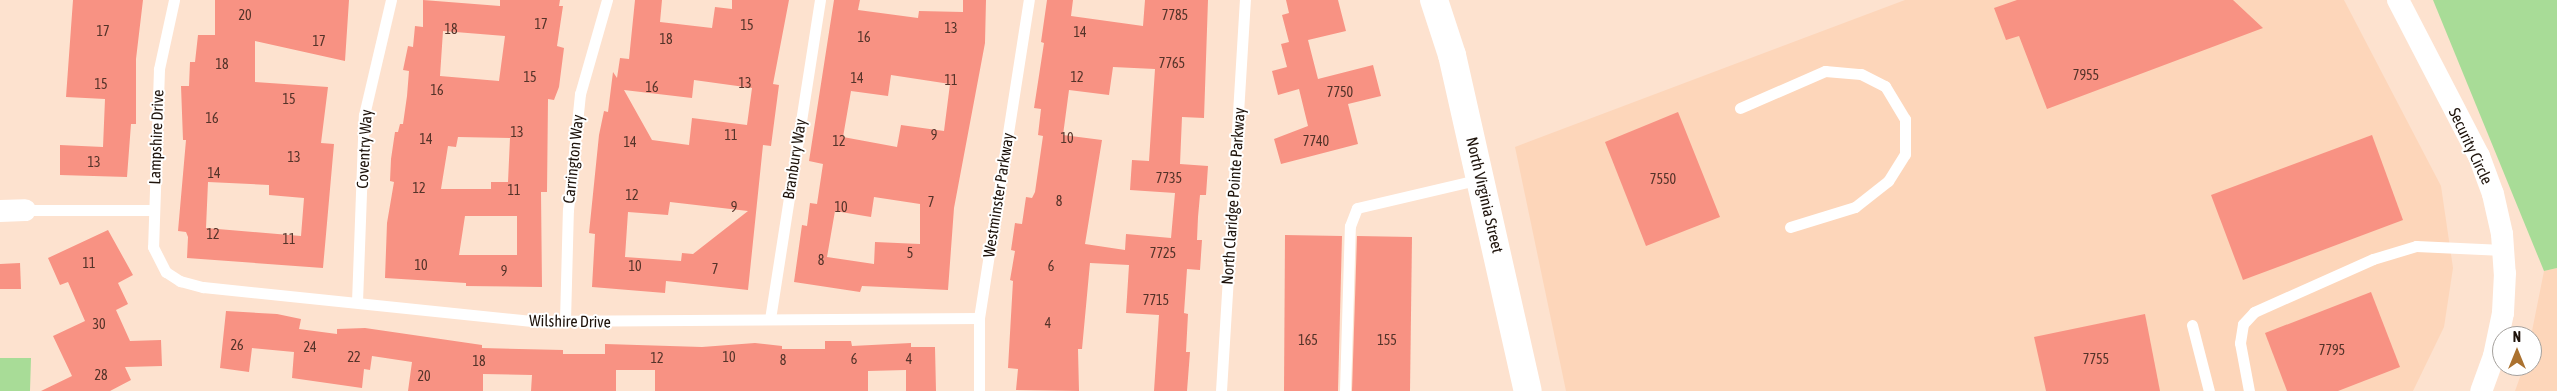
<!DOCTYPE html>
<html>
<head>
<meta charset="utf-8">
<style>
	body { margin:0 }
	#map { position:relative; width:2557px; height:391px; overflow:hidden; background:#fde2cf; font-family:"Asap Condensed",sans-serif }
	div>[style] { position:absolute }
	.built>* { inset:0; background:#fdd6ba }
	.green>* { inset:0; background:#a8dc97 }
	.building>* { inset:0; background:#f89283 }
	.service>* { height:11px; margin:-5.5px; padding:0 5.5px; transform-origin:5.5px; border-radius:5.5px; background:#fff }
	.minor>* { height:22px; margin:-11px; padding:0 11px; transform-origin:11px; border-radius:11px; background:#fff }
	.secondary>* { height:28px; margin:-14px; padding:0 14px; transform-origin:14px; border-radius:14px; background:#fff }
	span { translate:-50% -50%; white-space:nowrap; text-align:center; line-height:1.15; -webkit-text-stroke:4px #fff; paint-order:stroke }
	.number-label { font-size:14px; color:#543329 }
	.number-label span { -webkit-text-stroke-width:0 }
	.street-label { font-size:16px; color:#1e130b }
	.north { position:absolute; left:2492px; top:326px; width:50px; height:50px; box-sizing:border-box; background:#fff; border:1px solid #a5a19d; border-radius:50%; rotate:0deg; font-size:14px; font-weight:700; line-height:20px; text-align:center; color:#1e130b }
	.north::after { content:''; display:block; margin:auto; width:18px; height:22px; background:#ab7230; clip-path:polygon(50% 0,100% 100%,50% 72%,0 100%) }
</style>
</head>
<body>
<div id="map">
	<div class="built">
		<div style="clip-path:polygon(1905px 0,2344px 0,2441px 186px,2453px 268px,2444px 327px,2413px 391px,1566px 391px,1515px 147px)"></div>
		<div style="clip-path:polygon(2557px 268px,2557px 391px,2515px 391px,2524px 366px,2532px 366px,2531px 336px,2544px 271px)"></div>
	</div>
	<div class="green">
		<div style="clip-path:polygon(2433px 0,2557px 0,2557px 268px,2544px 271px)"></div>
		<div style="clip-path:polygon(0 358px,31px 358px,30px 391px,0 391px)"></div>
	</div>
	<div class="building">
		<div style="clip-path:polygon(73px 0,143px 0,136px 59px,136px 124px,131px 124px,127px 177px,60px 175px,60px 145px,103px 147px,105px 99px,66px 97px)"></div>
		<div style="clip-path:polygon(evenodd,215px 0,349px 0,345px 61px,255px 41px,255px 82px,328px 87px,321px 143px,334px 144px,323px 268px,187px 258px,188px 237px,186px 232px,178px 231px,186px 140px,183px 140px,181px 86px,189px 86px,190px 62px,195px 62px,198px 35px,215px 35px,215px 0,208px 182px,269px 185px,269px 195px,304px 198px,301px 236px,206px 228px,208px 182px)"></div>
		<div style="clip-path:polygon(evenodd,423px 0,500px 6px,500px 0,560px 0,559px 6px,563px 6px,557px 46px,564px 48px,559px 87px,554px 100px,548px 99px,547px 192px,541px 192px,542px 287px,466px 286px,466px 283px,385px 278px,387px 223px,394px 182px,390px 181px,391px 159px,395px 132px,398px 132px,400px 124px,403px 124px,407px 96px,409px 71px,403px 70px,408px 46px,413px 47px,415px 26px,423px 27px,423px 0,443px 31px,505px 36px,499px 81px,440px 76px,443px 31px,423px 0,458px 137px,510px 138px,508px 182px,491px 182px,491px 189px,441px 189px,448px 146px,456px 147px,458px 137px,423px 0,465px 216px,517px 216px,517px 255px,459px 255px,465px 216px)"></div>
		<div style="clip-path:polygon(evenodd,635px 0,662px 0,660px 22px,712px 28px,715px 7px,732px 9px,732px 0,789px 0,773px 84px,779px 85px,771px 146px,763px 145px,748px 290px,666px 281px,665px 293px,592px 287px,595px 234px,589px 233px,599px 135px,604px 111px,608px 112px,613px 72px,617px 78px,620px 58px,629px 59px,635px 0,694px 80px,752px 88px,747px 125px,692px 118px,689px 145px,652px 140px,624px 90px,692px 98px,694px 80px,635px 0,670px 202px,748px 211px,693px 254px,682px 253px,681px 261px,625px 257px,628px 212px,668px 215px,670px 202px)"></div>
		<div style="clip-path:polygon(evenodd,834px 0,860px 0,858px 10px,918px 18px,919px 11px,963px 12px,963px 0,986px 0,985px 43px,954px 208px,948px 290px,862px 286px,860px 292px,794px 282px,802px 225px,807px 226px,810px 203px,817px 204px,823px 164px,809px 161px,834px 0,891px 75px,950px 84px,944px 131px,901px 125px,897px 147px,843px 137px,851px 91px,888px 96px,891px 75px,834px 0,874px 197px,920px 204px,920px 244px,875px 242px,874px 264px,827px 257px,835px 211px,871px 217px,874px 197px)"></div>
		<div style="clip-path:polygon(evenodd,1047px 0,1073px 0,1071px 16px,1143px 26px,1145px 0,1208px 0,1204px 118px,1182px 117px,1180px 164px,1208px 166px,1206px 195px,1200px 195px,1198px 217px,1197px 240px,1202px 240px,1200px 270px,1187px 269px,1184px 313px,1188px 314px,1186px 352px,1190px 352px,1187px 391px,1154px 391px,1159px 315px,1126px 313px,1129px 265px,1090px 263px,1082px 349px,1078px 349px,1079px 391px,1016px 390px,1018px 369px,1008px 368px,1013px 281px,1010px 280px,1015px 251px,1011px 250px,1015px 223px,1022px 224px,1026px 197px,1032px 198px,1035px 192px,1043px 136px,1038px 135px,1041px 109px,1034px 108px,1044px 43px,1041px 42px,1047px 0,1113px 67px,1155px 69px,1149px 161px,1132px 160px,1130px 190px,1175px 193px,1171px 238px,1126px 234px,1125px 250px,1085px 244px,1102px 140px,1063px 135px,1069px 90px,1109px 95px,1113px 67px)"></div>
		<div style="clip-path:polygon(1286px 0,1338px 0,1346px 31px,1308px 40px,1318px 79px,1373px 65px,1381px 96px,1348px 104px,1358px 144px,1281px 164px,1274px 139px,1308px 126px,1299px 89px,1278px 95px,1272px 71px,1287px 67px,1281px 44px,1289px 42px,1282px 15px,1289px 13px)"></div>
		<div style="clip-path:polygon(2017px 0,2233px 0,2263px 28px,2047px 109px,2019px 36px,2006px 40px,1994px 8px)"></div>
		<div style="clip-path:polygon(1678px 112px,1720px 217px,1646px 246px,1605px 142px)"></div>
		<div style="clip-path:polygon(2372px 135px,2403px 220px,2243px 280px,2211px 195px)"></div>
		<div style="clip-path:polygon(108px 230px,133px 275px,118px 283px,128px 304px,116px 310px,130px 341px,161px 340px,162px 366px,125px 367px,131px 380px,110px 391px,41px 391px,72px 376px,53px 336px,85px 321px,68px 282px,60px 285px,48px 258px)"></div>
		<div style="clip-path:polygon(1285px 235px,1342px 236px,1338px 391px,1284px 391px)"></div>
		<div style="clip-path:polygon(1357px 236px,1412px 237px,1410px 391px,1352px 391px)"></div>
		<div style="clip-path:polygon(20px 263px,21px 289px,0 289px,0 264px)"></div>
		<div style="clip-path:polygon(2371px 292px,2400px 367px,2338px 391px,2287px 391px,2265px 333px)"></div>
		<div style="clip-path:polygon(226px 311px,277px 314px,301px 319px,299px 329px,337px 334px,337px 329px,365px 328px,482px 345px,482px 348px,563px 350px,563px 354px,605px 354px,605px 344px,702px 347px,755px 343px,782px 346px,782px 349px,825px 349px,825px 341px,851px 341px,852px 346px,911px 343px,911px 347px,935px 347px,936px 391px,906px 391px,906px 370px,868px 371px,868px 391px,655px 391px,655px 370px,616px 370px,616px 391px,531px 391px,532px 375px,483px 374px,483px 391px,408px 391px,412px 362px,372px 356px,370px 370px,364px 369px,362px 388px,292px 378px,294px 352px,252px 348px,249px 372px,220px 368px)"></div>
		<div style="clip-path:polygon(2145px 314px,2160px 391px,2046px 391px,2034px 337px)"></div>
	</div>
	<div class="service">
		<div style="left:174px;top:0;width:71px;rotate:102.3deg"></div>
		<div style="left:159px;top:69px;width:178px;rotate:91.9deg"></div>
		<div style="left:153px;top:247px;width:28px;rotate:63deg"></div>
		<div style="left:166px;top:272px;width:17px;rotate:33deg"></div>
		<div style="left:180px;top:281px;width:24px;rotate:15deg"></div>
		<div style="left:203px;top:287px;width:333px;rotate:5.9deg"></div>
		<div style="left:534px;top:321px;width:445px;rotate:-0.4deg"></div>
		<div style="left:1740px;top:108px;width:93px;rotate:-23.5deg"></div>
		<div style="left:1825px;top:71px;width:36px;rotate:5deg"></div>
		<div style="left:1861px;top:74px;width:27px;rotate:27deg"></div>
		<div style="left:1885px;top:86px;width:39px;rotate:59deg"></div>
		<div style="left:1905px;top:119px;width:35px;rotate:90deg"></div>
		<div style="left:1905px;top:154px;width:32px;rotate:122deg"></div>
		<div style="left:1888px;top:181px;width:42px;rotate:141.8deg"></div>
		<div style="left:1855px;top:207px;width:68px;rotate:162.9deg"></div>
		<div style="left:25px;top:210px;width:128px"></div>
		<div style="left:357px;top:302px;width:187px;rotate:-87.9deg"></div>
		<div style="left:364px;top:115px;width:118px;rotate:-76.8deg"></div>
		<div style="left:770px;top:319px;width:323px;rotate:-81.1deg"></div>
		<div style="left:565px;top:321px;width:111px;rotate:-88.5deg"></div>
		<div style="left:568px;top:210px;width:117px;rotate:-84.1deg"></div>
		<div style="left:580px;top:94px;width:98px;rotate:-74deg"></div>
		<div style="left:2192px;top:325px;width:68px;rotate:75.6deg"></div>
		<div style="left:979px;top:391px;width:73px;rotate:-90deg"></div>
		<div style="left:979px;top:318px;width:322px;rotate:-81.1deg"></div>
		<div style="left:1221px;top:391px;width:392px;rotate:-86.5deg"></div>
		<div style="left:1345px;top:391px;width:165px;rotate:-88.3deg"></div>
		<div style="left:1350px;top:226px;width:19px;rotate:-69deg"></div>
		<div style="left:1357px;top:208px;width:127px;rotate:-13.2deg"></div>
		<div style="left:2249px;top:391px;width:49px;rotate:-100.6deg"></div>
		<div style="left:2240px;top:343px;width:19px;rotate:-81deg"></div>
		<div style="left:2243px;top:324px;width:16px;rotate:-47deg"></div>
		<div style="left:2254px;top:312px;width:130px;rotate:-24deg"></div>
		<div style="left:2373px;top:259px;width:45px;rotate:-16.8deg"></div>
		<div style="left:2416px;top:246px;width:87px;rotate:2.6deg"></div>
	</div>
	<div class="minor">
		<div style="left:2398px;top:0;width:176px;rotate:62.6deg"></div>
		<div style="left:2479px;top:156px;width:40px;rotate:69.8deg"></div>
		<div style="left:2493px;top:194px;width:41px;rotate:77.3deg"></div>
		<div style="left:2502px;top:234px;width:39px;rotate:86deg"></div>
		<div style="left:2505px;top:273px;width:40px;rotate:92.9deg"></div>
		<div style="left:2503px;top:313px;width:44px;rotate:101.8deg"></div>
		<div style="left:2494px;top:356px;width:37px;rotate:110deg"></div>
		<div style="left:0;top:211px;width:25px;rotate:-2deg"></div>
	</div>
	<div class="secondary">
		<div style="left:1434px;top:0;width:58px;rotate:71.9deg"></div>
		<div style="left:1452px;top:55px;width:344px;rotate:77.3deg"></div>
	</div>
	<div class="number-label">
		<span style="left:245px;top:15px">20</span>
		<span style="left:1175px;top:15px">7785</span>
		<span style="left:541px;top:24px">17</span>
		<span style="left:747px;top:25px">15</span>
		<span style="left:951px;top:28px">13</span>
		<span style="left:451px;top:29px">18</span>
		<span style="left:103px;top:31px">17</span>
		<span style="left:1080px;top:32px">14</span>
		<span style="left:864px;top:37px">16</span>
		<span style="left:666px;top:39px">18</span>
		<span style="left:319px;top:41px">17</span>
		<span style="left:1172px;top:63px">7765</span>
		<span style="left:222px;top:64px">18</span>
		<span style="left:2086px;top:75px">7955</span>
		<span style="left:530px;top:77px">15</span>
		<span style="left:1077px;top:77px">12</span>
		<span style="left:857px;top:78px">14</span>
		<span style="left:951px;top:80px">11</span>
		<span style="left:745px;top:83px">13</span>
		<span style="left:101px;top:84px">15</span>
		<span style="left:652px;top:87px">16</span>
		<span style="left:437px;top:90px">16</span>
		<span style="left:1340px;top:92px">7750</span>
		<span style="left:289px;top:99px">15</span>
		<span style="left:212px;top:118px">16</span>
		<span style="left:517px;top:132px">13</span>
		<span style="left:731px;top:135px">11</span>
		<span style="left:934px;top:135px">9</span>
		<span style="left:1067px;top:138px">10</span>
		<span style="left:426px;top:139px">14</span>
		<span style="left:839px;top:141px">12</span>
		<span style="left:1316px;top:141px">7740</span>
		<span style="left:630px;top:142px">14</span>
		<span style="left:294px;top:157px">13</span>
		<span style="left:94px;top:162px">13</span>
		<span style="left:214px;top:173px">14</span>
		<span style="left:1169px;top:178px">7735</span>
		<span style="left:1663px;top:179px">7550</span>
		<span style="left:419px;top:188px">12</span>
		<span style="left:514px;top:190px">11</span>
		<span style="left:632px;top:195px">12</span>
		<span style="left:1059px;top:201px">8</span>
		<span style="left:931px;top:202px">7</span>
		<span style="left:734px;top:207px">9</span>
		<span style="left:841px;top:207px">10</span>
		<span style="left:213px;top:234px">12</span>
		<span style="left:289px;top:239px">11</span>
		<span style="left:910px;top:253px">5</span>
		<span style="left:1163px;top:253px">7725</span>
		<span style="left:821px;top:260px">8</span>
		<span style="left:89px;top:263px">11</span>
		<span style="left:421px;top:265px">10</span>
		<span style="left:635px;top:266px">10</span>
		<span style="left:1051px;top:266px">6</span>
		<span style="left:715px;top:269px">7</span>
		<span style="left:504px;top:271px">9</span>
		<span style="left:1156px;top:300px">7715</span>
		<span style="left:1048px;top:323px">4</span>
		<span style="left:99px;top:324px">30</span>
		<span style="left:1308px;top:340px">165</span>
		<span style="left:1387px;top:340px">155</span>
		<span style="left:237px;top:345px">26</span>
		<span style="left:310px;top:347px">24</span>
		<span style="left:2332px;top:350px">7795</span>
		<span style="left:354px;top:357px">22</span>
		<span style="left:729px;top:357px">10</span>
		<span style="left:657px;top:358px">12</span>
		<span style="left:854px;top:359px">6</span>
		<span style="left:909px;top:359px">4</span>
		<span style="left:2096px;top:359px">7755</span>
		<span style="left:783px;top:360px">8</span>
		<span style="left:479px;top:361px">18</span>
		<span style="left:101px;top:375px">28</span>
		<span style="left:424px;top:376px">20</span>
	</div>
	<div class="street-label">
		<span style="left:156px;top:137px;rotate:-88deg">Lampshire Drive</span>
		<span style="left:2471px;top:146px;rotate:65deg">Security Circle</span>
		<span style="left:364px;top:149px;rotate:-87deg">Coventry Way</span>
		<span style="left:573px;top:159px;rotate:-84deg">Carrington Way</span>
		<span style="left:794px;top:159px;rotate:-81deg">Branbury Way</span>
		<span style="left:998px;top:195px;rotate:-81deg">Westminster Parkway</span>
		<span style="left:1485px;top:195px;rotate:77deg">North Virginia Street</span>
		<span style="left:1233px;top:196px;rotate:-86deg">North Claridge Pointe Parkway</span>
		<span style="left:570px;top:321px;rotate:1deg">Wilshire Drive</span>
	</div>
	<div class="north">N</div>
</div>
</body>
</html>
